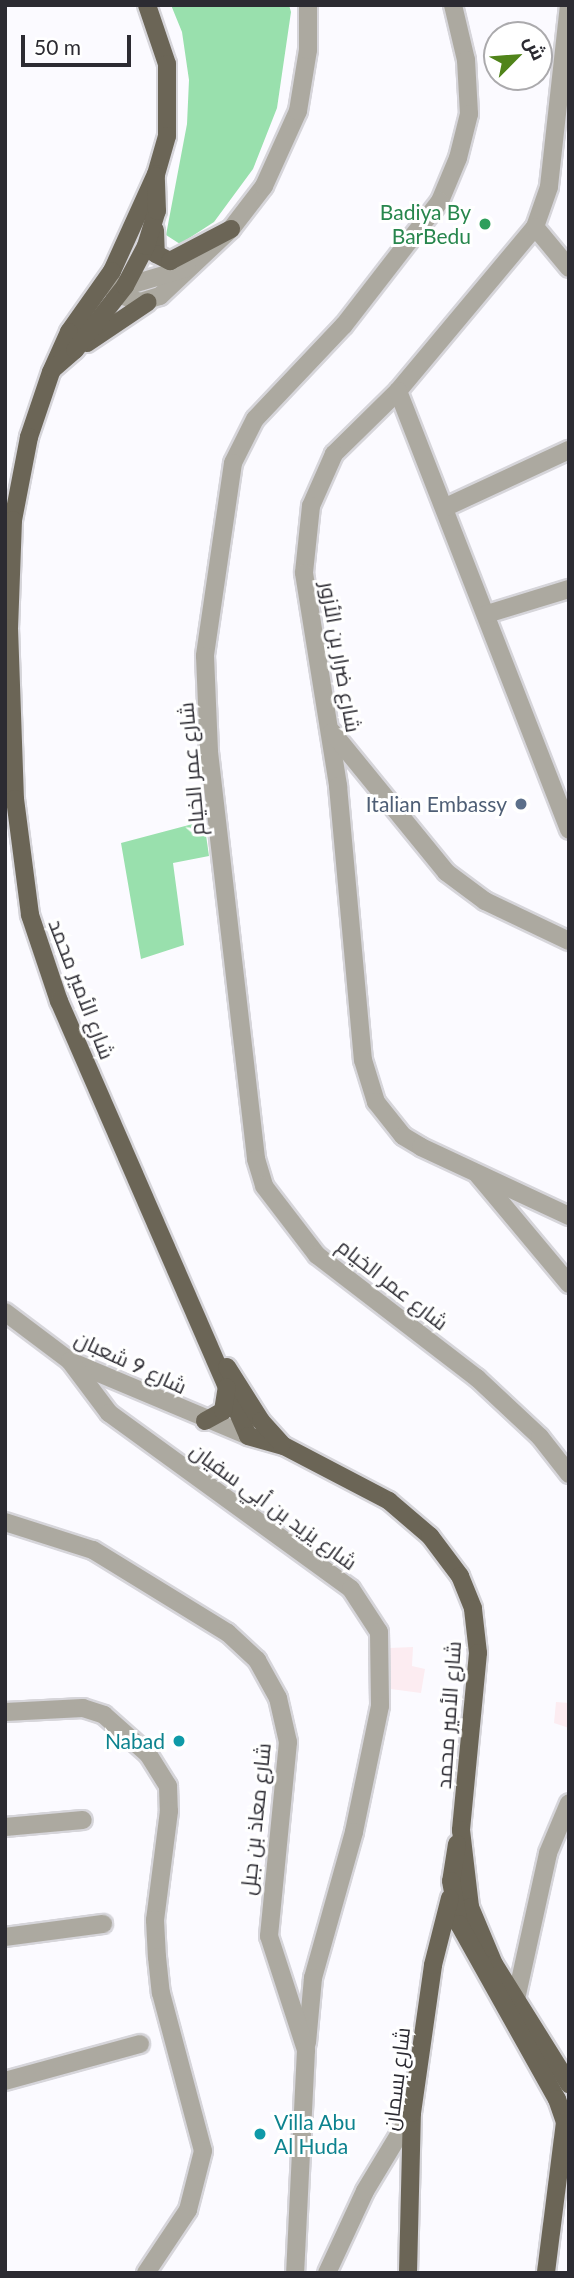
<!DOCTYPE html>
<html>
<head>
<meta charset="utf-8">
<style>
	body { margin:0 }
	#map { position:relative; width:574px; height:2278px; overflow:hidden; background:#fbfaff; font-family:Lato,Cairo,sans-serif }
	div>[style] { position:absolute }
	.commercial>* { inset:0; background:#fcecf1 }
	.green>* { inset:0; background:#99e0ad }
	.roads { filter:drop-shadow(2px 0 #d6d5da) drop-shadow(-2px 0 #d6d5da) drop-shadow(0 2px #d6d5da) drop-shadow(0 -2px #d6d5da) }
	.minor>* { height:18px; margin:-9px; padding:0 9px; transform-origin:9px; border-radius:9px; background:#aca9a0 }
	.major>* { height:18px; margin:-9px; padding:0 9px; transform-origin:9px; border-radius:9px; background:#6b6556 }
	.dots>* { width:19px; height:19px; translate:-50% -50%; box-sizing:border-box; border:4px solid #fff; border-radius:50% }
	span { translate:-50% -50%; white-space:nowrap; text-align:center; line-height:1.15; -webkit-text-stroke:6px #fff; paint-order:stroke }
	.leisure-label { font-size:21px; color:#27864d }
	.right { translate:-100% -50%; text-align:right }
	.street-label { font-size:21px; color:#2c2b32 }
	.service-label { font-size:21px; color:#4e5e75 }
	.culture-label { font-size:21px; color:#0d838f }
	.left { translate:0 -50%; text-align:left }
	.frame { position:absolute; inset:0; border:7px solid #2c2b32; pointer-events:none }
	.north { position:absolute; left:483px; top:21px; width:70px; height:70px; box-sizing:border-box; background:#fff; border:2px solid #abaaad; border-radius:50%; rotate:65deg; font-size:19px; font-weight:700; line-height:28px; text-align:center; color:#2c2b32 }
	.north::after { content:''; display:block; margin:auto; width:24px; height:32px; background:#50841a; clip-path:polygon(50% 0,100% 100%,50% 72%,0 100%) }
	.scale { position:absolute; left:21px; top:35px; width:110px; height:32px; box-sizing:border-box; border:4px solid #2c2b32; border-top:0; padding-left:9px; font-size:21px; line-height:24px; white-space:nowrap; color:#2c2b32; -webkit-text-stroke:5px #fff; paint-order:stroke }
</style>
</head>
<body>
<div id="map">
	<div class="commercial">
		<div style="clip-path:polygon(413px 1647px,412px 1666px,425px 1669px,421px 1693px,391px 1689px,389px 1648px)"></div>
		<div style="clip-path:polygon(556px 1702px,569px 1703px,569px 1728px,554px 1723px)"></div>
	</div>
	<div class="green">
		<div style="clip-path:polygon(171px 5px,289px 5px,291px 12px,277px 108px,253px 169px,214px 222px,180px 244px,166px 235px,187px 124px,189px 80px,182px 32px)"></div>
		<div style="clip-path:polygon(204px 821px,209px 856px,173px 863px,184px 945px,141px 959px,121px 843px)"></div>
	</div>
	<div class="roads">
		<div class="minor">
			<div style="left:453px;top:5px;width:57px;rotate:76.7deg"></div>
			<div style="left:466px;top:60px;width:54px;rotate:86.8deg"></div>
			<div style="left:469px;top:114px;width:45px;rotate:104deg"></div>
			<div style="left:458px;top:158px;width:47px;rotate:112.7deg"></div>
			<div style="left:440px;top:201px;width:157px;rotate:127.7deg"></div>
			<div style="left:344px;top:325px;width:129px;rotate:133.4deg"></div>
			<div style="left:255px;top:419px;width:49px;rotate:116.6deg"></div>
			<div style="left:233px;top:463px;width:195px;rotate:98.3deg"></div>
			<div style="left:205px;top:656px;width:96px;rotate:87.6deg"></div>
			<div style="left:209px;top:752px;width:410px;rotate:83.4deg"></div>
			<div style="left:256px;top:1159px;width:28px;rotate:73deg"></div>
			<div style="left:264px;top:1186px;width:87px;rotate:52.5deg"></div>
			<div style="left:317px;top:1255px;width:202px;rotate:37.6deg"></div>
			<div style="left:477px;top:1378px;width:86px;rotate:43.1deg"></div>
			<div style="left:540px;top:1437px;width:47px;rotate:51.9deg"></div>
			<div style="left:569px;top:5px;width:183px;rotate:96.3deg"></div>
			<div style="left:549px;top:187px;width:42px;rotate:109.3deg"></div>
			<div style="left:535px;top:227px;width:214px;rotate:129.9deg"></div>
			<div style="left:398px;top:391px;width:90px;rotate:135.5deg"></div>
			<div style="left:334px;top:454px;width:57px;rotate:113.9deg"></div>
			<div style="left:311px;top:506px;width:67px;rotate:96deg"></div>
			<div style="left:304px;top:573px;width:216px;rotate:80.9deg"></div>
			<div style="left:338px;top:786px;width:275px;rotate:84.8deg"></div>
			<div style="left:363px;top:1060px;width:44px;rotate:72.8deg"></div>
			<div style="left:376px;top:1102px;width:43px;rotate:51.5deg"></div>
			<div style="left:403px;top:1136px;width:21px;rotate:31deg"></div>
			<div style="left:421px;top:1147px;width:163px;rotate:25deg"></div>
			<div style="left:535px;top:227px;width:53px;rotate:50.3deg"></div>
			<div style="left:113px;top:282px;width:13px;rotate:67deg"></div>
			<div style="left:118px;top:294px;width:23px;rotate:20deg"></div>
			<div style="left:140px;top:302px;width:21px;rotate:-17deg"></div>
			<div style="left:160px;top:296px;width:98px;rotate:-43.3deg"></div>
			<div style="left:231px;top:229px;width:54px;rotate:-52.5deg"></div>
			<div style="left:264px;top:186px;width:82px;rotate:-65.6deg"></div>
			<div style="left:298px;top:111px;width:62px;rotate:-80.7deg"></div>
			<div style="left:308px;top:50px;width:45px;rotate:-90deg"></div>
			<div style="left:113px;top:290px;width:77px;rotate:-16.6deg"></div>
			<div style="left:398px;top:391px;width:471px;rotate:68.7deg"></div>
			<div style="left:446px;top:507px;width:136px;rotate:-24.9deg"></div>
			<div style="left:487px;top:614px;width:86px;rotate:-17deg"></div>
			<div style="left:332px;top:732px;width:181px;rotate:50.8deg"></div>
			<div style="left:446px;top:872px;width:49px;rotate:36.6deg"></div>
			<div style="left:485px;top:901px;width:93px;rotate:25.5deg"></div>
			<div style="left:478px;top:1175px;width:142px;rotate:50.1deg"></div>
			<div style="left:5px;top:1312px;width:81px;rotate:37deg"></div>
			<div style="left:70px;top:1361px;width:193px;rotate:22.8deg"></div>
			<div style="left:70px;top:1361px;width:65px;rotate:53.1deg"></div>
			<div style="left:109px;top:1413px;width:299px;rotate:36deg"></div>
			<div style="left:351px;top:1589px;width:51px;rotate:56.9deg"></div>
			<div style="left:379px;top:1632px;width:74px;rotate:89.2deg"></div>
			<div style="left:380px;top:1706px;width:129px;rotate:101.7deg"></div>
			<div style="left:354px;top:1832px;width:152px;rotate:105.7deg"></div>
			<div style="left:313px;top:1978px;width:65px;rotate:95.3deg"></div>
			<div style="left:5px;top:1522px;width:92px;rotate:17.7deg"></div>
			<div style="left:93px;top:1550px;width:158px;rotate:31.6deg"></div>
			<div style="left:228px;top:1633px;width:40px;rotate:43deg"></div>
			<div style="left:257px;top:1660px;width:43px;rotate:61.1deg"></div>
			<div style="left:278px;top:1698px;width:45px;rotate:77.2deg"></div>
			<div style="left:288px;top:1742px;width:195px;rotate:95.6deg"></div>
			<div style="left:269px;top:1936px;width:120px;rotate:72deg"></div>
			<div style="left:306px;top:2050px;width:223px;rotate:92.8deg"></div>
			<div style="left:5px;top:1712px;width:78px;rotate:-2.9deg"></div>
			<div style="left:83px;top:1708px;width:22px;rotate:18deg"></div>
			<div style="left:104px;top:1715px;width:59px;rotate:41.6deg"></div>
			<div style="left:148px;top:1754px;width:38px;rotate:58deg"></div>
			<div style="left:168px;top:1786px;width:25px;rotate:88deg"></div>
			<div style="left:169px;top:1811px;width:110px;rotate:97.3deg"></div>
			<div style="left:155px;top:1920px;width:37px;rotate:87deg"></div>
			<div style="left:157px;top:1957px;width:36px;rotate:84deg"></div>
			<div style="left:161px;top:1993px;width:163px;rotate:75.1deg"></div>
			<div style="left:203px;top:2151px;width:61px;rotate:104.3deg"></div>
			<div style="left:188px;top:2210px;width:76px;rotate:123.7deg"></div>
			<div style="left:5px;top:1827px;width:78px;rotate:-5.1deg"></div>
			<div style="left:5px;top:1937px;width:99px;rotate:-7.6deg"></div>
			<div style="left:516px;top:1999px;width:149px;rotate:-77.6deg"></div>
			<div style="left:548px;top:1853px;width:54px;rotate:-67.2deg"></div>
			<div style="left:5px;top:2081px;width:140px;rotate:-15.3deg"></div>
			<div style="left:327px;top:2273px;width:90px;rotate:-65.1deg"></div>
			<div style="left:365px;top:2191px;width:91px;rotate:-58.9deg"></div>
		</div>
		<div class="major">
			<div style="left:147px;top:5px;width:62px;rotate:71.3deg"></div>
			<div style="left:167px;top:64px;width:72px;rotate:90deg"></div>
			<div style="left:167px;top:136px;width:40px;rotate:106deg"></div>
			<div style="left:156px;top:174px;width:107px;rotate:114.4deg"></div>
			<div style="left:112px;top:271px;width:75px;rotate:125.2deg"></div>
			<div style="left:69px;top:332px;width:44px;rotate:114.2deg"></div>
			<div style="left:51px;top:372px;width:69px;rotate:108.7deg"></div>
			<div style="left:29px;top:437px;width:85px;rotate:100.9deg"></div>
			<div style="left:13px;top:520px;width:108px;rotate:92.1deg"></div>
			<div style="left:9px;top:628px;width:171px;rotate:88deg"></div>
			<div style="left:15px;top:799px;width:117px;rotate:82.6deg"></div>
			<div style="left:30px;top:915px;width:91px;rotate:71.4deg"></div>
			<div style="left:59px;top:1001px;width:474px;rotate:66.5deg"></div>
			<div style="left:248px;top:1436px;width:37px;rotate:16deg"></div>
			<div style="left:284px;top:1446px;width:119px;rotate:27.6deg"></div>
			<div style="left:389px;top:1501px;width:54px;rotate:40.5deg"></div>
			<div style="left:430px;top:1536px;width:50px;rotate:53.1deg"></div>
			<div style="left:460px;top:1576px;width:35px;rotate:68deg"></div>
			<div style="left:473px;top:1609px;width:44px;rotate:83.5deg"></div>
			<div style="left:478px;top:1653px;width:178px;rotate:95.5deg"></div>
			<div style="left:461px;top:1830px;width:78px;rotate:83.3deg"></div>
			<div style="left:470px;top:1907px;width:62px;rotate:67.2deg"></div>
			<div style="left:494px;top:1964px;width:142px;rotate:58deg"></div>
			<div style="left:155px;top:230px;width:24px;rotate:88deg"></div>
			<div style="left:156px;top:254px;width:16px;rotate:27deg"></div>
			<div style="left:170px;top:261px;width:69px;rotate:-27.7deg"></div>
			<div style="left:87px;top:343px;width:73px;rotate:-33.9deg"></div>
			<div style="left:53px;top:369px;width:29px;rotate:-41deg"></div>
			<div style="left:75px;top:350px;width:81px;rotate:-52deg"></div>
			<div style="left:125px;top:286px;width:45px;rotate:-62.3deg"></div>
			<div style="left:146px;top:246px;width:37px;rotate:-73deg"></div>
			<div style="left:157px;top:211px;width:35px;rotate:-92deg"></div>
			<div style="left:227px;top:1367px;width:64px;rotate:57.8deg"></div>
			<div style="left:261px;top:1421px;width:31px;rotate:48deg"></div>
			<div style="left:205px;top:1421px;width:21px;rotate:-29deg"></div>
			<div style="left:223px;top:1411px;width:24px;rotate:-81deg"></div>
			<div style="left:457px;top:1844px;width:37px;rotate:99deg"></div>
			<div style="left:451px;top:1881px;width:44px;rotate:79.5deg"></div>
			<div style="left:459px;top:1924px;width:201px;rotate:60.8deg"></div>
			<div style="left:557px;top:2099px;width:24px;rotate:71deg"></div>
			<div style="left:565px;top:2122px;width:152px;rotate:97.2deg"></div>
			<div style="left:408px;top:2273px;width:160px;rotate:-88.6deg"></div>
			<div style="left:412px;top:2113px;width:149px;rotate:-81.9deg"></div>
			<div style="left:433px;top:1965px;width:69px;rotate:-75.8deg"></div>
		</div>
	</div>
	<div class="dots">
		<div style="left:485px;top:224px;background:#2e9e5b"></div>
		<div style="left:521px;top:804px;background:#5c6f8a"></div>
		<div style="left:179px;top:1741px;background:#0f9aa8"></div>
		<div style="left:260px;top:2134px;background:#0f9aa8"></div>
	</div>
	<div class="leisure-label">
		<span class="right" style="left:471px;top:224px">Badiya By<br>BarBedu</span>
	</div>
	<div class="street-label">
		<span style="left:341px;top:657px;rotate:80deg">شارع ضرار بن الأزور</span>
		<span style="left:191px;top:769px;rotate:-95deg">شارع عمر الخيام</span>
		<span style="left:82px;top:989px;rotate:69deg">شارع الأمير محمد</span>
		<span style="left:393px;top:1284px;rotate:38deg">شارع عمر الخيام</span>
		<span style="left:131px;top:1362px;rotate:25deg">شارع 9 شعبان</span>
		<span style="left:274px;top:1506px;rotate:36deg">شارع يزيد بن أبي سفيان</span>
		<span style="left:448px;top:1715px;rotate:-86deg">شارع الأمير محمد</span>
		<span style="left:255px;top:1819px;rotate:-84deg">شارع معاذ بن جبل</span>
		<span style="left:396px;top:2079px;rotate:-83deg">شارع بسمان</span>
	</div>
	<div class="service-label">
		<span class="right" style="left:507px;top:804px">Italian Embassy</span>
	</div>
	<div class="culture-label">
		<span class="right" style="left:165px;top:1741px">Nabad</span>
		<span class="left" style="left:274px;top:2134px">Villa Abu<br>Al Huda</span>
	</div>
	<div class="frame"></div>
	<div class="north">ش</div>
	<div class="scale">50 m</div>
</div>
</body>
</html>
